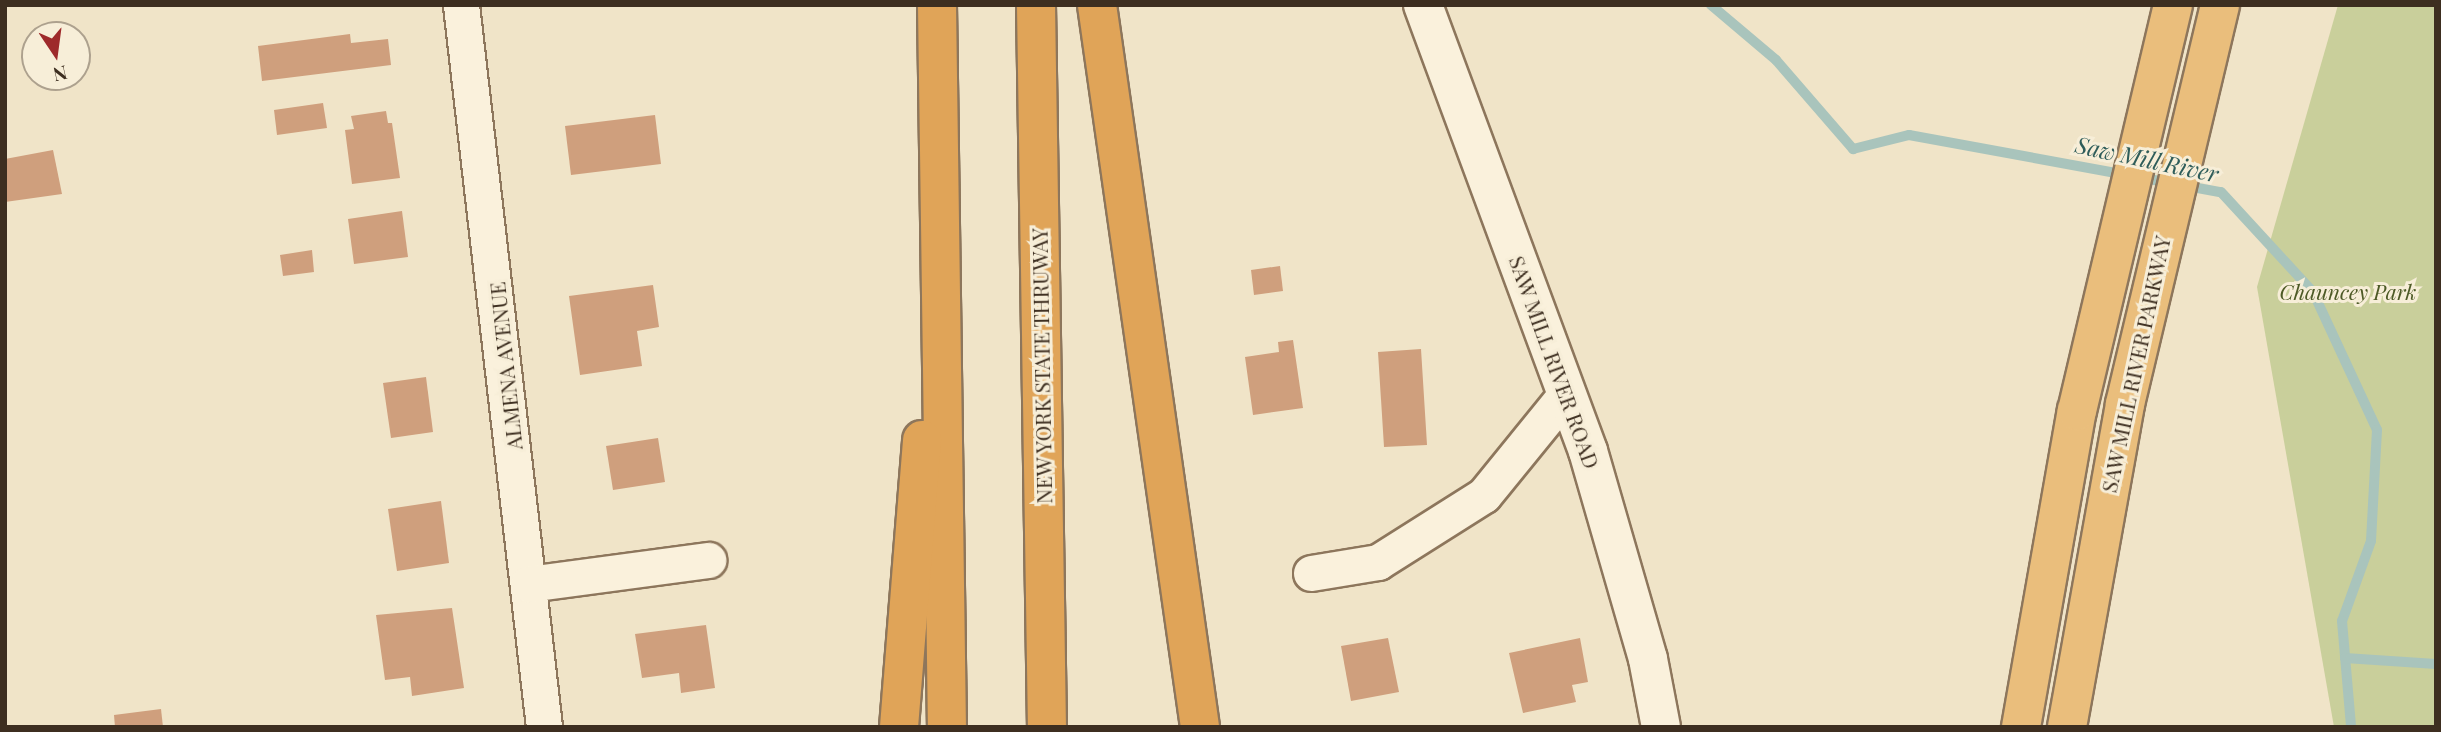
<!DOCTYPE html>
<html>
<head>
<meta charset="utf-8">
<style>
	body { margin:0 }
	#map { position:relative; width:2441px; height:732px; overflow:hidden; background:#f0e4c8; font-family:"Playfair Display",serif }
	div>[style] { position:absolute }
	.green>* { inset:0; background:#c9cf9b }
	.stream>* { height:10px; margin:-5px; padding:0 5px; transform-origin:5px; border-radius:5px; background:#a9c4bc }
	.building>* { inset:0; background:#cf9f7d }
	.roads { filter:drop-shadow(2px 0 #8d765c) drop-shadow(-2px 0 #8d765c) drop-shadow(0 2px #8d765c) drop-shadow(0 -2px #8d765c) }
	.minor>* { height:35px; margin:-17.5px; padding:0 17.5px; transform-origin:17.5px; border-radius:17.5px; background:#faf1dc }
	.secondary>* { height:38px; margin:-19px; padding:0 19px; transform-origin:19px; border-radius:19px; background:#faf1dc }
	.trunk>* { height:38px; margin:-19px; padding:0 19px; transform-origin:19px; border-radius:19px; background:#eabe7c }
	.motorway>* { height:38px; margin:-19px; padding:0 19px; transform-origin:19px; border-radius:19px; background:#e0a458 }
	span { translate:-50% -50%; white-space:nowrap; text-align:center; line-height:1.15; -webkit-text-stroke:6px #f7eed8; paint-order:stroke }
	.park-label { font-size:21px; color:#4d5a26; font-style:italic }
	.street-label { font-size:21px; color:#3d2e20 }
	.water-label { font-size:23px; color:#2f5d5a; font-style:italic }
	.frame { position:absolute; inset:0; border:7px solid #3d2e20; pointer-events:none }
	.north { position:absolute; left:21px; top:21px; width:70px; height:70px; box-sizing:border-box; background:#f7eed8; border:2px solid #ada18e; border-radius:50%; rotate:167deg; font-size:19px; font-weight:700; line-height:28px; text-align:center; color:#3d2e20 }
	.north::after { content:''; display:block; margin:auto; width:24px; height:32px; background:#9e2a2b; clip-path:polygon(50% 0,100% 100%,50% 72%,0 100%) }
</style>
</head>
<body>
<div id="map">
	<div class="green">
		<div style="clip-path:polygon(2338px 5px,2436px 5px,2436px 727px,2334px 727px,2257px 287px)"></div>
	</div>
	<div class="stream">
		<div style="left:1711px;top:5px;width:85px;rotate:40.2deg"></div>
		<div style="left:1776px;top:60px;width:118px;rotate:49.1deg"></div>
		<div style="left:1853px;top:149px;width:58px;rotate:-14deg"></div>
		<div style="left:1909px;top:135px;width:317px;rotate:10.4deg"></div>
		<div style="left:2221px;top:192px;width:136px;rotate:47.4deg"></div>
		<div style="left:2313px;top:292px;width:152px;rotate:65.1deg"></div>
		<div style="left:2377px;top:430px;width:111px;rotate:93.1deg"></div>
		<div style="left:2371px;top:541px;width:85px;rotate:109.9deg"></div>
		<div style="left:2342px;top:621px;width:106px;rotate:85.1deg"></div>
		<div style="left:2345px;top:658px;width:91px;rotate:3.8deg"></div>
	</div>
	<div class="building">
		<div style="clip-path:polygon(350px 34px,351px 43px,388px 39px,391px 65px,262px 81px,258px 46px)"></div>
		<div style="clip-path:polygon(323px 103px,327px 128px,277px 135px,274px 110px)"></div>
		<div style="clip-path:polygon(386px 111px,388px 123px,392px 123px,400px 178px,352px 184px,345px 130px,354px 129px,351px 116px)"></div>
		<div style="clip-path:polygon(655px 115px,661px 164px,571px 175px,565px 126px)"></div>
		<div style="clip-path:polygon(53px 150px,62px 194px,5px 202px,5px 159px)"></div>
		<div style="clip-path:polygon(402px 211px,408px 257px,354px 264px,348px 219px)"></div>
		<div style="clip-path:polygon(312px 250px,314px 272px,283px 276px,280px 255px)"></div>
		<div style="clip-path:polygon(1280px 266px,1283px 291px,1254px 295px,1251px 270px)"></div>
		<div style="clip-path:polygon(653px 285px,659px 327px,637px 331px,642px 366px,580px 375px,569px 296px)"></div>
		<div style="clip-path:polygon(1293px 340px,1303px 408px,1253px 415px,1245px 357px,1279px 352px,1278px 342px)"></div>
		<div style="clip-path:polygon(1421px 349px,1427px 445px,1384px 447px,1378px 352px)"></div>
		<div style="clip-path:polygon(426px 377px,433px 432px,391px 438px,383px 383px)"></div>
		<div style="clip-path:polygon(658px 438px,665px 482px,613px 490px,606px 446px)"></div>
		<div style="clip-path:polygon(441px 501px,449px 563px,397px 571px,388px 509px)"></div>
		<div style="clip-path:polygon(452px 608px,464px 688px,412px 696px,410px 677px,385px 680px,376px 615px)"></div>
		<div style="clip-path:polygon(706px 625px,715px 688px,681px 693px,679px 673px,642px 678px,635px 634px)"></div>
		<div style="clip-path:polygon(1388px 638px,1399px 692px,1351px 701px,1341px 646px)"></div>
		<div style="clip-path:polygon(1580px 638px,1588px 682px,1572px 685px,1576px 702px,1523px 713px,1509px 653px)"></div>
		<div style="clip-path:polygon(161px 709px,163px 727px,115px 727px,114px 715px)"></div>
	</div>
	<div class="roads">
		<div class="minor">
			<div style="left:461px;top:5px;width:727px;rotate:83.44deg"></div>
			<div style="left:1311px;top:573px;width:68px;rotate:-9.3deg"></div>
			<div style="left:1378px;top:562px;width:125px;rotate:-32.3deg"></div>
			<div style="left:1484px;top:495px;width:130px;rotate:-50.9deg"></div>
			<div style="left:528px;top:584px;width:182px;rotate:-7.6deg"></div>
		</div>
		<div class="secondary">
			<div style="left:1423px;top:5px;width:476px;rotate:69.7deg"></div>
			<div style="left:1588px;top:451px;width:216px;rotate:73.9deg"></div>
			<div style="left:1648px;top:659px;width:69px;rotate:79.2deg"></div>
		</div>
		<div class="trunk">
			<div style="left:2021px;top:727px;width:321px;rotate:-80deg"></div>
			<div style="left:2077px;top:411px;width:417px;rotate:-76.7deg"></div>
			<div style="left:2067px;top:727px;width:328px;rotate:-79.8deg"></div>
			<div style="left:2125px;top:404px;width:410px;rotate:-76.6deg"></div>
		</div>
		<div class="motorway">
			<div style="left:937px;top:5px;width:722px;rotate:89.21deg"></div>
			<div style="left:1036px;top:5px;width:722px;rotate:89.13deg"></div>
			<div style="left:1097px;top:5px;width:729px;rotate:81.88deg"></div>
			<div style="left:899px;top:727px;width:288px;rotate:-85.4deg"></div>
		</div>
	</div>
	<div class="park-label">
		<span style="left:2348px;top:291px">Chauncey Park</span>
	</div>
	<div class="street-label">
		<span style="left:1555px;top:362px;rotate:70deg">SAW MILL RIVER ROAD</span>
		<span style="left:2135px;top:364px;rotate:-78deg">SAW MILL RIVER PARKWAY</span>
		<span style="left:505px;top:366px;rotate:-96deg">ALMENA AVENUE</span>
		<span style="left:1041px;top:366px;rotate:-91deg">NEW YORK STATE THRUWAY</span>
	</div>
	<div class="water-label">
		<span style="left:2147px;top:159px;rotate:12deg">Saw Mill River</span>
	</div>
	<div class="frame"></div>
	<div class="north">N</div>
</div>
</body>
</html>
